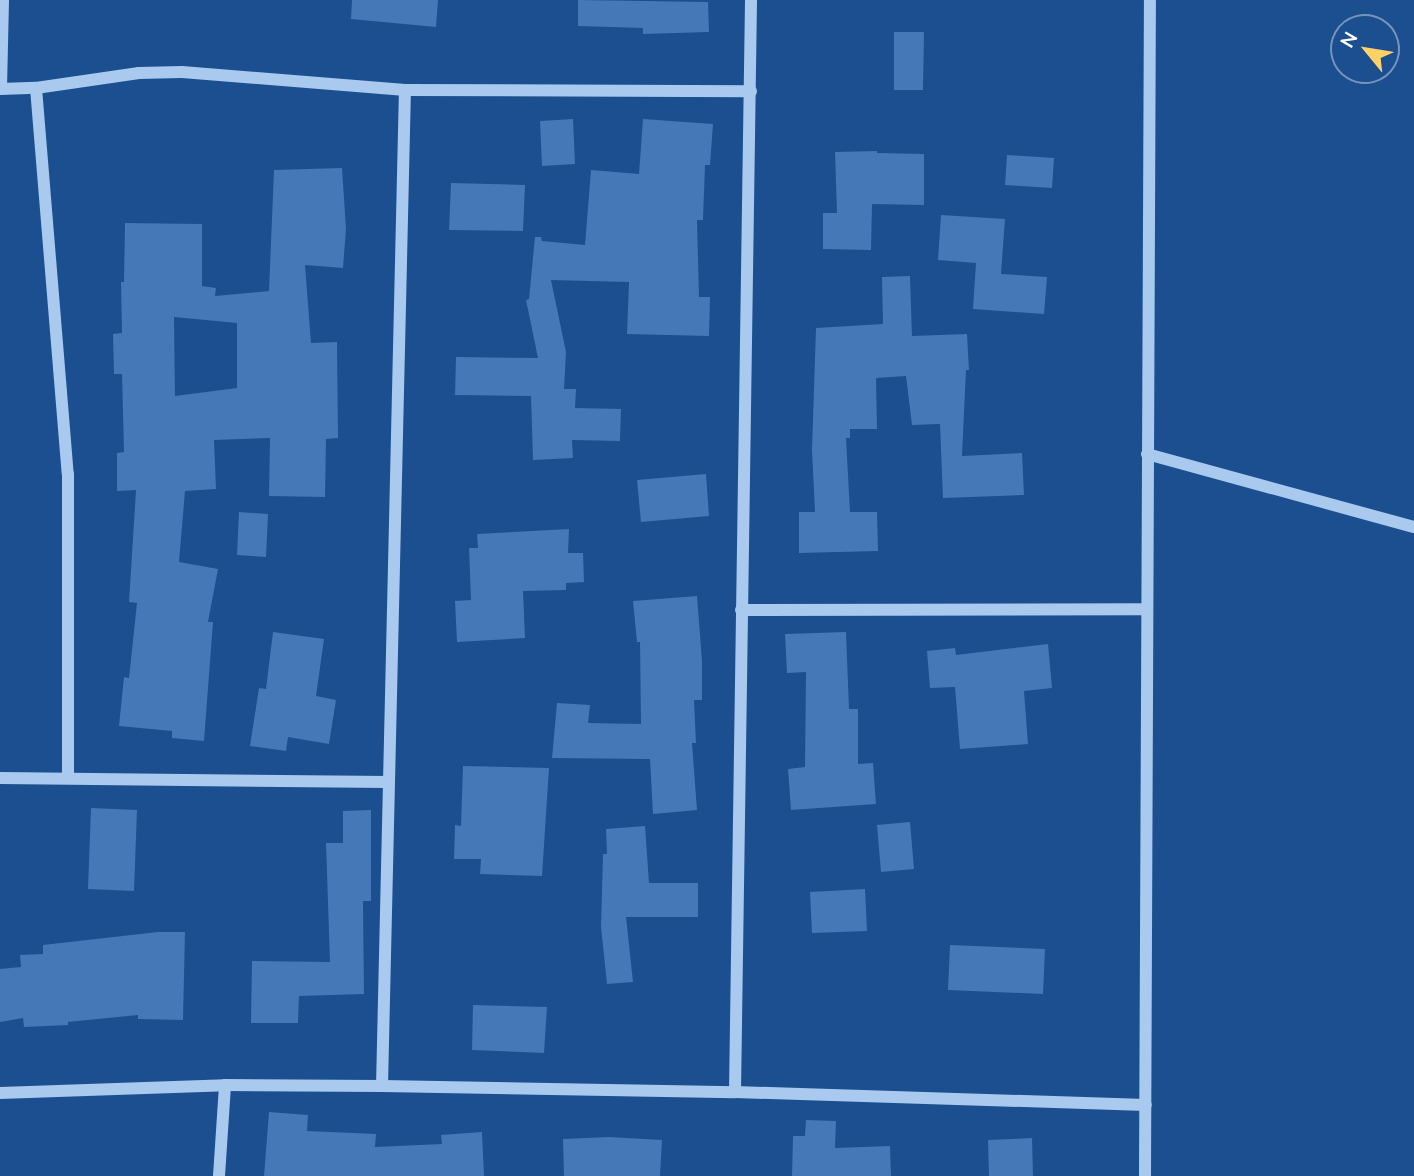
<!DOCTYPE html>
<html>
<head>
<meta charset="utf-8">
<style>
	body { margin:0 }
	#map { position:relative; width:1414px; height:1176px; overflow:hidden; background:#1b4f8f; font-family:Mulish,sans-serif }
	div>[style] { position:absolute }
	.building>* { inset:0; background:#4478b7 }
	.minor>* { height:12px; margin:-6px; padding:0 6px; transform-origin:6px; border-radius:6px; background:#a9c9ee }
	span { translate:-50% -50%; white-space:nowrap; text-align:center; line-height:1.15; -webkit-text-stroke:6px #1b4f8f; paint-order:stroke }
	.north { position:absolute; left:1330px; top:14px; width:70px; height:70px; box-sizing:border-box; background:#1b4f8f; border:2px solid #7695bc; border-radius:50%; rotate:300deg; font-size:19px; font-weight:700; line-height:28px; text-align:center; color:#fff }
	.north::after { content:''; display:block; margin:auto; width:24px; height:32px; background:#ffd166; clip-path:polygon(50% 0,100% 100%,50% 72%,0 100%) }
</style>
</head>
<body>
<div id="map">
	<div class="building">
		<div style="clip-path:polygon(352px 0,438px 0,436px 27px,351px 19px)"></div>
		<div style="clip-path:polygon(578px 0,708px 2px,709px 32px,643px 34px,643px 28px,578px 26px)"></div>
		<div style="clip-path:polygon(894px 32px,924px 32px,923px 90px,894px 90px)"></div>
		<div style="clip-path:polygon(573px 119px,575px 164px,542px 166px,540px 121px)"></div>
		<div style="clip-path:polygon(643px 119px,713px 124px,710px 165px,705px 165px,703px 220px,697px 220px,699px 297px,710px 297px,709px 336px,627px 334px,629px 282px,551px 280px,566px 352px,564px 389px,576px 389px,575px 408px,621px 409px,620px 441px,572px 440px,573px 458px,533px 460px,531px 396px,455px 395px,456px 357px,538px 358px,526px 300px,529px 299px,535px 237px,541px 237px,542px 241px,585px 245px,591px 170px,639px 174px)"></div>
		<div style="clip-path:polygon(877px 151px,877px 153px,924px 154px,924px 205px,872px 204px,871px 250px,823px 249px,823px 213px,837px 213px,835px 152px)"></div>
		<div style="clip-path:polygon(1007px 155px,1054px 158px,1052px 188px,1005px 185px)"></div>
		<div style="clip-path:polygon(evenodd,342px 168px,346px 229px,343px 268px,305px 265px,311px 343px,337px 342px,338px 438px,326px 439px,325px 497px,269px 496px,270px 438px,214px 440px,216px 489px,185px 491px,179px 562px,218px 569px,208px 622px,213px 622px,204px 741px,172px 738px,172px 731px,119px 726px,124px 677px,129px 678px,137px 603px,129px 602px,136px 490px,117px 491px,117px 453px,124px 452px,122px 374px,114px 374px,113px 334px,122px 333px,121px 282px,124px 282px,125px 223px,202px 224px,202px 286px,216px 288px,215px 296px,269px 291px,274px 170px,342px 168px,174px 317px,237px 323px,237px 388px,175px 396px,174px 317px)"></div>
		<div style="clip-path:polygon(451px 183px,525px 185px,523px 231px,449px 230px)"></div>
		<div style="clip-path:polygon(941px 215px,1005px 219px,1001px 274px,1047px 277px,1044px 314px,973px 309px,976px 263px,938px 260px)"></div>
		<div style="clip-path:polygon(910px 276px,912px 336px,967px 334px,969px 370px,966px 370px,962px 456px,1022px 453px,1024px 495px,943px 498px,940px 424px,912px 425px,906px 376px,876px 378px,877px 429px,850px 429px,850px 438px,846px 438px,850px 512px,877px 512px,878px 551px,799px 553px,799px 512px,815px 512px,812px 450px,816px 328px,883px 324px,882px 277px)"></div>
		<div style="clip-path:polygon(706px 474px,709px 516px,641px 522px,637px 480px)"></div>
		<div style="clip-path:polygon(239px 512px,268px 514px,266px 557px,237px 555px)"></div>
		<div style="clip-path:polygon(569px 529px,568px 553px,583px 553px,584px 582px,566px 583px,566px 590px,523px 591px,525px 638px,457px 642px,455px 601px,471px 600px,469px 548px,478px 548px,477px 534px)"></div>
		<div style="clip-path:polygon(697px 596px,702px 661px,702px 700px,694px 700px,696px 743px,692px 743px,697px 810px,653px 814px,650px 759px,552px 758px,557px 703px,590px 705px,588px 723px,641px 724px,640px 642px,637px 642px,633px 601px)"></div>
		<div style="clip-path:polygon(273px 632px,324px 639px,316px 696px,336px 700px,329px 744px,288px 737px,286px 751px,250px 746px,259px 688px,266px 689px)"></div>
		<div style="clip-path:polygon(846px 632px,849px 709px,858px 709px,858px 764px,873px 763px,876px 804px,791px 810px,788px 769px,805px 767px,806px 672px,787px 673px,785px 634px)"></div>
		<div style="clip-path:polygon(1048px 644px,1052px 688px,1024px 691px,1028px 744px,960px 749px,955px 687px,930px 688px,927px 651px,955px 648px,956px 655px)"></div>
		<div style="clip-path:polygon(463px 766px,549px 768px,542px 876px,480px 874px,481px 859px,454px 859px,455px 825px,461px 826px)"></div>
		<div style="clip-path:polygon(91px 808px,137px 810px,134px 891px,88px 889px)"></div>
		<div style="clip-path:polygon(371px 810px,371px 901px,363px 901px,364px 994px,299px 996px,298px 1023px,251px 1023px,252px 961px,330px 962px,326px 843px,343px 843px,343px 811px)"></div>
		<div style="clip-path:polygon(910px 822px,914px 869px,881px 872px,877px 825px)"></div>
		<div style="clip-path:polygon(645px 826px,649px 883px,698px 883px,698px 917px,626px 917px,633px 982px,607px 984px,601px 927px,603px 854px,607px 854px,606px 829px)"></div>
		<div style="clip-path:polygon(865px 889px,867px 931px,812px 933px,810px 892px)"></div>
		<div style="clip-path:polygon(158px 932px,185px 932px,183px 1020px,138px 1019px,138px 1015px,68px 1022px,68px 1025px,24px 1027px,23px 1018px,0 1022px,0 969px,21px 967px,20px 955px,43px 954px,43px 945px)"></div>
		<div style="clip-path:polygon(950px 945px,1045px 949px,1043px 994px,948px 990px)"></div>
		<div style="clip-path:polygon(473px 1005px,547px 1007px,544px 1053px,472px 1050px)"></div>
		<div style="clip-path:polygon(269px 1112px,308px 1115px,307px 1131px,376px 1134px,375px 1147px,442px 1144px,441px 1135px,482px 1132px,484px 1176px,264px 1176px)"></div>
		<div style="clip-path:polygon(806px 1120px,836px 1121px,835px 1148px,890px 1146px,891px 1176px,792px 1176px,793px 1136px,805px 1136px)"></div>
		<div style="clip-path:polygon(609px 1137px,662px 1140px,660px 1176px,564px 1176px,563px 1139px)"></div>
		<div style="clip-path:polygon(1032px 1138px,1033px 1176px,989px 1176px,988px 1140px)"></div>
	</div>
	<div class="minor">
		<div style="left:36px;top:88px;width:387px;rotate:85.3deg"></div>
		<div style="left:68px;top:474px;width:303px;rotate:90deg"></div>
		<div style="left:0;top:89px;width:36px;rotate:-2deg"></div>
		<div style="left:36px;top:88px;width:104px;rotate:-8.3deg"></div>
		<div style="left:139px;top:73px;width:43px;rotate:-1.3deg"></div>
		<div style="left:182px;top:72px;width:224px;rotate:4.6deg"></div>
		<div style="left:405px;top:90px;width:346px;rotate:0.2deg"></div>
		<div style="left:1px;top:89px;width:89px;rotate:-88.7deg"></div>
		<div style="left:1147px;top:454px;width:277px;rotate:15.3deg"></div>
		<div style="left:741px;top:610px;width:406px;rotate:-0.1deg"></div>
		<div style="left:0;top:778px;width:389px;rotate:0.6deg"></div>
		<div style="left:382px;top:1086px;width:996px;rotate:-88.68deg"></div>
		<div style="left:735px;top:1092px;width:1092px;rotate:-89.16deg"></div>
		<div style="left:0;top:1093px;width:225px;rotate:-2deg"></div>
		<div style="left:225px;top:1085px;width:157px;rotate:0.4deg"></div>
		<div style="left:382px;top:1086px;width:353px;rotate:1deg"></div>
		<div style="left:735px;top:1092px;width:411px;rotate:1.8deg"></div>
		<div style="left:219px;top:1176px;width:91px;rotate:-86.2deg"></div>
		<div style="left:1145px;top:1176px;width:1176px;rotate:-89.76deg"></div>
	</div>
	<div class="north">N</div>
</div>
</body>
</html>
